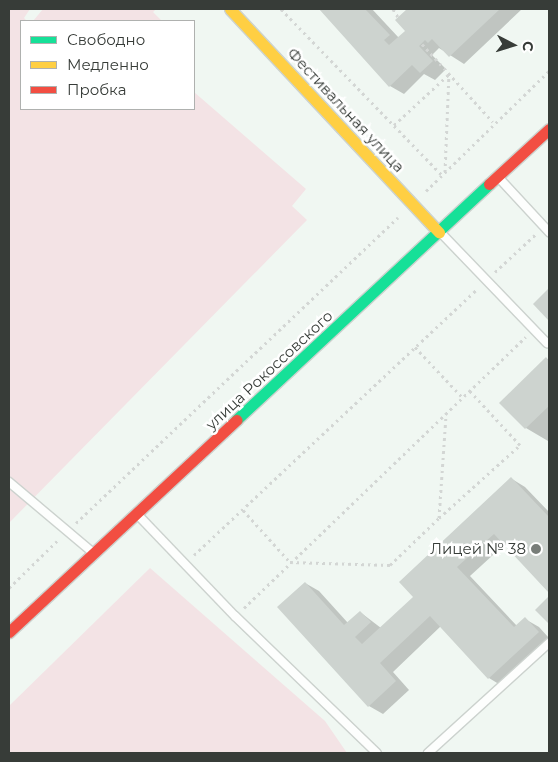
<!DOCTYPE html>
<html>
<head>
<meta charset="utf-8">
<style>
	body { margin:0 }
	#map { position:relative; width:558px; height:762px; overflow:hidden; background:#f0f7f2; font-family:Montserrat,sans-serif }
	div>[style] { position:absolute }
	.green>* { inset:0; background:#f3e3e5 }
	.shadow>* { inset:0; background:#0003 }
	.building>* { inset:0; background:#cdd3cf }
	.path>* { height:3px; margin-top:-1.5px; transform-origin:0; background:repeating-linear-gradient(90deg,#d3d6d4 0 2.5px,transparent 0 6.5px) }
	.roads { filter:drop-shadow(1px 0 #ccd2ce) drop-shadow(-1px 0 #ccd2ce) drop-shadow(0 1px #ccd2ce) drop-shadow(0 -1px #ccd2ce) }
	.lane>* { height:8px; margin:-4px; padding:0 4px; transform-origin:4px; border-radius:4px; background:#fdfefd }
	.fast>* { height:11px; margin:-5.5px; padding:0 5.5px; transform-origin:5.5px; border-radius:5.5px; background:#16e098 }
	.slow>* { height:11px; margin:-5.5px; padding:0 5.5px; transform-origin:5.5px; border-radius:5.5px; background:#ffcf43 }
	.jam>* { height:11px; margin:-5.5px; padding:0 5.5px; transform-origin:5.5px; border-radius:5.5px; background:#f24e42 }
	.dots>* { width:14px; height:14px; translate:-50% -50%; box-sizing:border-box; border:2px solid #fff; border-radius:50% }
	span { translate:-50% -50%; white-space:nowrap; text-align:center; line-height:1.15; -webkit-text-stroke:5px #fff; paint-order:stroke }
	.street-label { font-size:15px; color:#373c38 }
	.poi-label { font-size:15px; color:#373c38 }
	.right { translate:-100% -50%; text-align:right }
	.frame { position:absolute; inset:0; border:10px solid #373c38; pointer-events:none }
	.legend { position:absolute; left:20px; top:20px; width:175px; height:90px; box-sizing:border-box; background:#fff; border:1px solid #afb1af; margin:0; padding:6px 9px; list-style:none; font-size:15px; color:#373c38 }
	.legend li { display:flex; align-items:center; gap:10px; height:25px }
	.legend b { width:25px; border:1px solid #afb1af }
	.north { position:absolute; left:488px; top:20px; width:50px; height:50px; -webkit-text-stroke:4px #fff; paint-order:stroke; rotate:95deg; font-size:14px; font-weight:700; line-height:20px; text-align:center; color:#373c38 }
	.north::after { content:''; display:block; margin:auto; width:18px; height:22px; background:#373c38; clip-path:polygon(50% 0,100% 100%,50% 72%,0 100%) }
</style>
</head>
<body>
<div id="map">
	<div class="green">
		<div style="clip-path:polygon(9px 9px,30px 9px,24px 18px,27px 21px,21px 21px,21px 109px,194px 109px,194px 92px,306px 189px,292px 206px,307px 220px,9px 523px)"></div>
		<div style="clip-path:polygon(43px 9px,156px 9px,153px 12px,162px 21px,33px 21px)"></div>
		<div style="clip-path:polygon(150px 568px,325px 721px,347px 753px,9px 753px,9px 706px)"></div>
	</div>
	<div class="shadow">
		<div style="clip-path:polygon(320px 9px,372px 9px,399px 38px,406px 31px,397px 20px,409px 9px,522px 9px,464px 64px,439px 48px,432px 55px,446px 69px,435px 80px,424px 74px,404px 94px,390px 86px)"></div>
		<div style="clip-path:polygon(546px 358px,549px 360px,548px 441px,526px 428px,501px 403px)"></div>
		<div style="clip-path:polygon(512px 479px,525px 487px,549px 512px,549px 591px,505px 544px,470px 576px,517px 626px,525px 619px,539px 627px,549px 638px,549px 642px,502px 686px,489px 678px,441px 626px,393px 672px,409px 690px,383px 714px,369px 706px,305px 583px,319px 591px,348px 623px,360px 612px,381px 628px,415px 597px)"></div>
	</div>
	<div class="building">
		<div style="clip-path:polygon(319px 9px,365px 9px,390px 35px,384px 40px,389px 45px,405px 31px,395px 20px,407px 9px,500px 9px,449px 57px,432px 39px,428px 43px,425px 40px,419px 46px,433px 61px,420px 73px,412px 65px,389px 87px)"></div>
		<div style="clip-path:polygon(549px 288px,549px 321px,533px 304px)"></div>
		<div style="clip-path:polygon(546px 357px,549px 361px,549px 406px,525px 429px,499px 403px)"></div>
		<div style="clip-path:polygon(511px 477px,549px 517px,549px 593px,494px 534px,457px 567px,514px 627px,525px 617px,539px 632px,488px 679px,430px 616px,380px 663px,396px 681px,368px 707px,277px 607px,305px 582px,344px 625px,360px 611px,371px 622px,355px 637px,362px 644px,413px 597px,399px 582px)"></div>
		<div style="clip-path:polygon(549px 596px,549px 622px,548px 623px,535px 610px)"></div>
	</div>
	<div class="path">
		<div style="left:281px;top:9px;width:231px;rotate:45.9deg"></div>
		<div style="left:393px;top:9px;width:9px;rotate:58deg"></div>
		<div style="left:422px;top:44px;width:105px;rotate:47.7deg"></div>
		<div style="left:394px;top:125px;width:75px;rotate:-42.8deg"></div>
		<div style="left:445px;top:172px;width:98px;rotate:-87.7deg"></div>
		<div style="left:426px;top:191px;width:172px;rotate:-44.3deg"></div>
		<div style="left:495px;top:272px;width:56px;rotate:-42.8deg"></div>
		<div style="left:415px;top:347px;width:70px;rotate:46.7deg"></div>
		<div style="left:243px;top:510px;width:70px;rotate:47.9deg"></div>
		<div style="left:290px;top:562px;width:100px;rotate:1.7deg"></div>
		<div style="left:390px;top:565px;width:68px;rotate:-43.8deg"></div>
		<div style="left:439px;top:518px;width:104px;rotate:-86.1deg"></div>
		<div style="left:439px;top:518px;width:109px;rotate:-42deg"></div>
		<div style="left:520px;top:445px;width:74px;rotate:-132.8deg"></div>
		<div style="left:76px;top:523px;width:444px;rotate:-43.5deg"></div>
		<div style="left:194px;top:555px;width:388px;rotate:-43.2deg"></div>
		<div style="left:9px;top:588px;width:70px;rotate:-44.4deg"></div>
		<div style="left:244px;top:608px;width:391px;rotate:-43.9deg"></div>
	</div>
	<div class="roads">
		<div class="lane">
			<div style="left:499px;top:178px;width:74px;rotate:47.2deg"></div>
			<div style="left:441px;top:233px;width:153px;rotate:46.1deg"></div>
			<div style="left:9px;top:482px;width:109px;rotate:40.1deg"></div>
			<div style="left:138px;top:515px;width:140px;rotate:46.2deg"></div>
			<div style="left:235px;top:616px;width:197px;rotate:44deg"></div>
			<div style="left:428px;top:753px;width:164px;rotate:-42.3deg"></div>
		</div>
		<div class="fast">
			<div style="left:236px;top:420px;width:346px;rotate:-43deg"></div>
		</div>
		<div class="slow">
			<div style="left:230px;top:9px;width:306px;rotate:46.9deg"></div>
		</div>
		<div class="jam">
			<div style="left:489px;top:184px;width:81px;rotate:-42.5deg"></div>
			<div style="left:9px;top:632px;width:311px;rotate:-43deg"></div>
		</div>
	</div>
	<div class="dots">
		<div style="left:536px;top:549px;background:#787d79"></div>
	</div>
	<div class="street-label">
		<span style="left:346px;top:110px;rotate:47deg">Фестивальная улица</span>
		<span style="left:269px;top:370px;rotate:-43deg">улица Рокоссовского</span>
	</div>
	<div class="poi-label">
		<span class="right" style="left:526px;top:549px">Лицей № 38</span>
	</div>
	<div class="frame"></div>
	<ul class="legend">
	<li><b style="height:6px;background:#16e098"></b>Свободно</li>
	<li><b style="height:6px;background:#ffcf43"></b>Медленно</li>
	<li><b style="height:6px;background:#f24e42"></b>Пробка</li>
	</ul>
	<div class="north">С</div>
</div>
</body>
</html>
